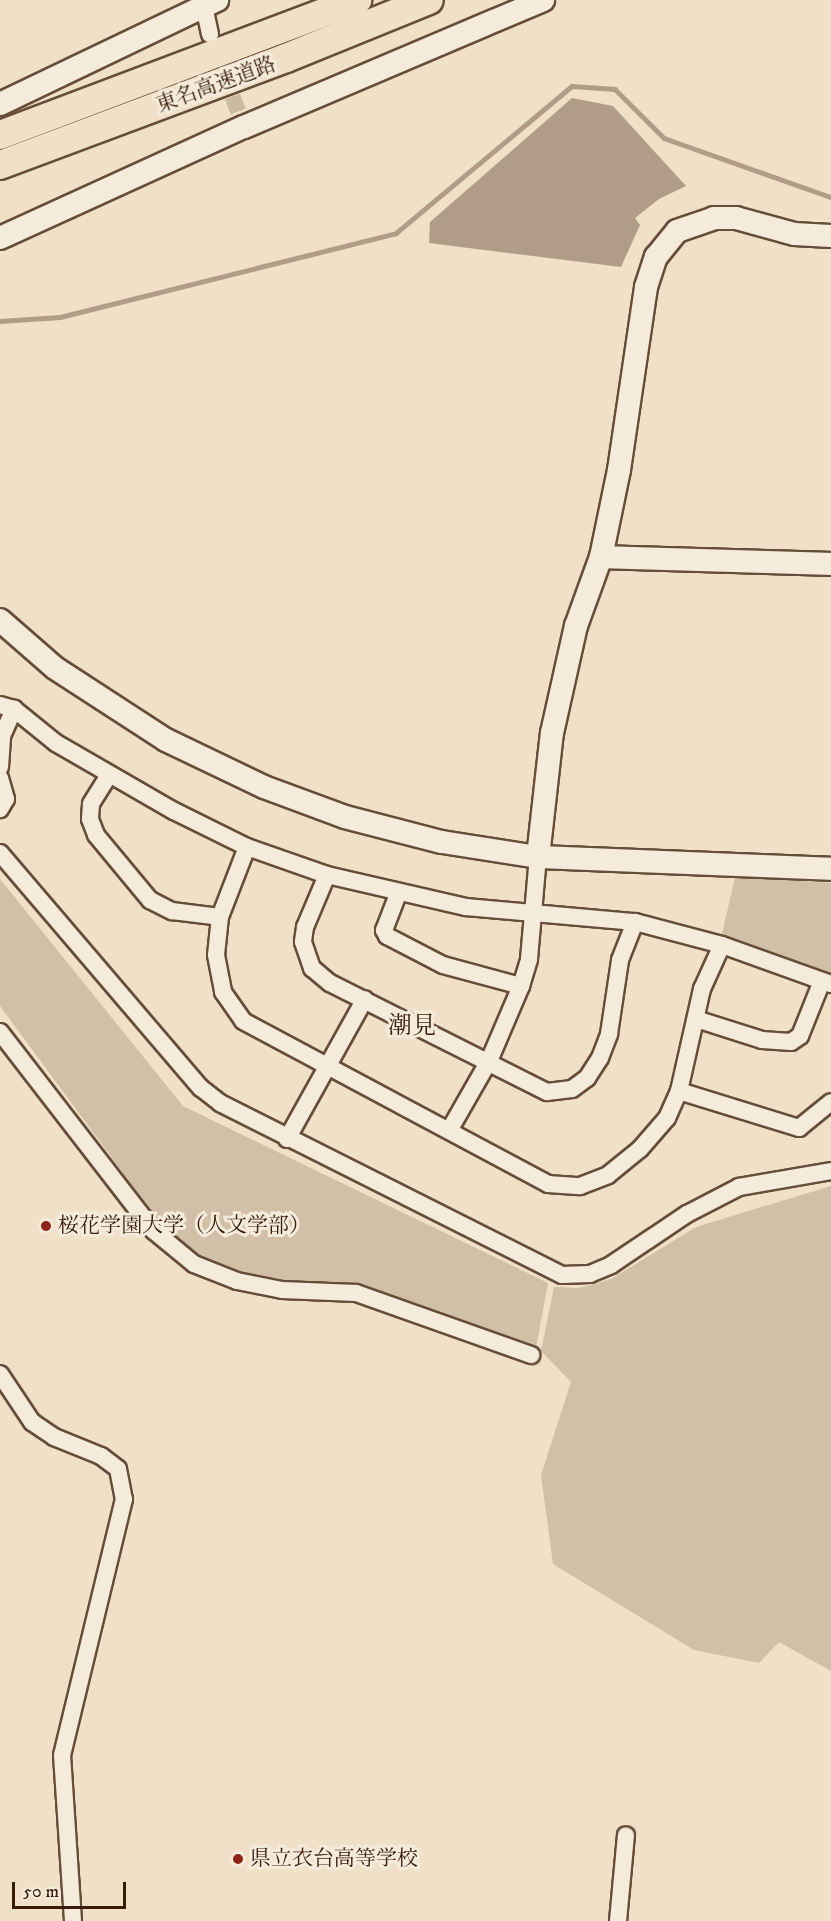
<!DOCTYPE html>
<html>
<head>
<meta charset="utf-8">
<style>
	body { margin:0 }
	#map { position:relative; width:831px; height:1921px; overflow:hidden; background:#f0e0c8; font-family:"IM FELL DW Pica","Noto Serif JP",serif }
	div>[style] { position:absolute }
	.green>* { inset:0; background:#d1bfa8 }
	.water>* { inset:0; background:#b19d87 }
	.stream>* { height:4.5px; margin:-2.25px; padding:0 2.25px; transform-origin:2.25px; border-radius:2.25px; background:#b19d87 }
	.street-tunnel>* { height:16px; margin-top:-8px; transform-origin:0; background:repeating-linear-gradient(90deg,#cbb9a2 0 16px,transparent 0 24px) }
	.roads { filter:drop-shadow(2px 0 #664d39) drop-shadow(-2px 0 #664d39) drop-shadow(0 2px #664d39) drop-shadow(0 -2px #664d39) }
	.street>* { height:16px; margin:-8px; padding:0 8px; transform-origin:8px; border-radius:8px; background:#f5ebdb }
	.secondary>* { height:22px; margin:-11px; padding:0 11px; transform-origin:11px; border-radius:11px; background:#f5ebdb }
	.highway>* { height:28px; margin:-14px; padding:0 14px; transform-origin:14px; border-radius:14px; background:#f0e0c8 }
	.dots>* { width:16px; height:16px; translate:-50% -50%; box-sizing:border-box; border:3px solid #f5ebdb; border-radius:50% }
	span { translate:-50% -50%; white-space:nowrap; text-align:center; line-height:1.15; -webkit-text-stroke:6px #f5ebdb; paint-order:stroke }
	.street-label { font-size:21px; color:#381c09 }
	.poi-label { font-size:21px; color:#381c09 }
	.left { translate:0 -50%; text-align:left }
	.quarter-label { font-size:24px; color:#381c09 }
	.scale { position:absolute; left:12px; top:1882px; width:114px; height:27px; box-sizing:border-box; border:3px solid #381c09; border-top:0; padding-left:8px; font-size:18px; line-height:21px; white-space:nowrap; color:#381c09; -webkit-text-stroke:4px #f5ebdb; paint-order:stroke }
</style>
</head>
<body>
<div id="map">
	<div class="green">
		<div style="clip-path:polygon(735px 877px,831px 883px,831px 976px,722px 934px)"></div>
		<div style="clip-path:polygon(0 879px,183px 1106px,548px 1283px,536px 1348px,363px 1286px,277px 1282px,197px 1259px,165px 1230px,0 1006px)"></div>
		<div style="clip-path:polygon(831px 1186px,831px 1671px,779px 1642px,759px 1663px,694px 1650px,553px 1564px,541px 1475px,571px 1382px,541px 1351px,554px 1287px,579px 1288px,611px 1279px,696px 1227px)"></div>
	</div>
	<div class="water">
		<div style="clip-path:polygon(572px 98px,613px 106px,686px 186px,659px 199px,635px 218px,640px 225px,621px 267px,429px 243px,430px 222px)"></div>
	</div>
	<div class="stream">
		<div style="left:0;top:321px;width:60px;rotate:-3.8deg"></div>
		<div style="left:60px;top:317px;width:346px;rotate:-14deg"></div>
		<div style="left:396px;top:233px;width:229px;rotate:-39.9deg"></div>
		<div style="left:572px;top:86px;width:43px;rotate:4deg"></div>
		<div style="left:615px;top:89px;width:69px;rotate:45deg"></div>
		<div style="left:664px;top:138px;width:177px;rotate:19.5deg"></div>
	</div>
	<div class="street-tunnel">
		<div style="left:224px;top:74px;width:57px;rotate:69.3deg"></div>
	</div>
	<div class="roads">
		<div class="street">
			<div style="left:204px;top:6px;width:29px;rotate:78deg"></div>
			<div style="left:0;top:705px;width:15px;rotate:16deg"></div>
			<div style="left:14px;top:709px;width:54px;rotate:39deg"></div>
			<div style="left:56px;top:743px;width:136px;rotate:30deg"></div>
			<div style="left:174px;top:811px;width:81px;rotate:26.3deg"></div>
			<div style="left:247px;top:847px;width:85px;rotate:19.3deg"></div>
			<div style="left:327px;top:875px;width:143px;rotate:13deg"></div>
			<div style="left:466px;top:907px;width:170px;rotate:5.1deg"></div>
			<div style="left:635px;top:922px;width:90px;rotate:14.8deg"></div>
			<div style="left:722px;top:945px;width:116px;rotate:19.7deg"></div>
			<div style="left:0;top:767px;width:31px;rotate:-86deg"></div>
			<div style="left:2px;top:736px;width:30px;rotate:-66deg"></div>
			<div style="left:109px;top:775px;width:34px;rotate:122deg"></div>
			<div style="left:91px;top:804px;width:15px;rotate:94deg"></div>
			<div style="left:90px;top:819px;width:17px;rotate:69deg"></div>
			<div style="left:96px;top:835px;width:85px;rotate:50.3deg"></div>
			<div style="left:150px;top:900px;width:25px;rotate:27deg"></div>
			<div style="left:172px;top:911px;width:48px;rotate:7.1deg"></div>
			<div style="left:0;top:778px;width:22px;rotate:74deg"></div>
			<div style="left:6px;top:799px;width:12px;rotate:121deg"></div>
			<div style="left:247px;top:847px;width:75px;rotate:111.1deg"></div>
			<div style="left:220px;top:917px;width:38px;rotate:96deg"></div>
			<div style="left:216px;top:955px;width:38px;rotate:79deg"></div>
			<div style="left:223px;top:992px;width:35px;rotate:55deg"></div>
			<div style="left:243px;top:1021px;width:346px;rotate:28.1deg"></div>
			<div style="left:548px;top:1184px;width:32px;rotate:4deg"></div>
			<div style="left:580px;top:1186px;width:30px;rotate:-21deg"></div>
			<div style="left:608px;top:1175px;width:41px;rotate:-39.1deg"></div>
			<div style="left:640px;top:1149px;width:41px;rotate:-48.9deg"></div>
			<div style="left:667px;top:1118px;width:30px;rotate:-66deg"></div>
			<div style="left:679px;top:1091px;width:105px;rotate:-77.3deg"></div>
			<div style="left:702px;top:989px;width:48px;rotate:-65.6deg"></div>
			<div style="left:0;top:853px;width:309px;rotate:49.5deg"></div>
			<div style="left:201px;top:1088px;width:24px;rotate:38deg"></div>
			<div style="left:220px;top:1103px;width:383px;rotate:26.7deg"></div>
			<div style="left:562px;top:1275px;width:28px;rotate:-2deg"></div>
			<div style="left:590px;top:1274px;width:23px;rotate:-23deg"></div>
			<div style="left:611px;top:1265px;width:92px;rotate:-33.9deg"></div>
			<div style="left:687px;top:1214px;width:59px;rotate:-27.4deg"></div>
			<div style="left:739px;top:1187px;width:93px;rotate:-9.9deg"></div>
			<div style="left:327px;top:875px;width:56px;rotate:112.9deg"></div>
			<div style="left:305px;top:927px;width:15px;rotate:98deg"></div>
			<div style="left:303px;top:942px;width:28px;rotate:71deg"></div>
			<div style="left:312px;top:968px;width:23px;rotate:40deg"></div>
			<div style="left:330px;top:983px;width:243px;rotate:26.7deg"></div>
			<div style="left:547px;top:1092px;width:25px;rotate:-7deg"></div>
			<div style="left:572px;top:1089px;width:19px;rotate:-36deg"></div>
			<div style="left:587px;top:1078px;width:24px;rotate:-57deg"></div>
			<div style="left:600px;top:1058px;width:26px;rotate:-69deg"></div>
			<div style="left:609px;top:1034px;width:75px;rotate:-81.5deg"></div>
			<div style="left:620px;top:960px;width:41px;rotate:-68.5deg"></div>
			<div style="left:398px;top:894px;width:39px;rotate:111deg"></div>
			<div style="left:384px;top:930px;width:7px;rotate:63deg"></div>
			<div style="left:387px;top:936px;width:63px;rotate:27.4deg"></div>
			<div style="left:443px;top:965px;width:81px;rotate:15.1deg"></div>
			<div style="left:696px;top:1019px;width:69px;rotate:17.7deg"></div>
			<div style="left:762px;top:1040px;width:29px;rotate:4deg"></div>
			<div style="left:791px;top:1042px;width:11px;rotate:-34deg"></div>
			<div style="left:800px;top:1036px;width:59px;rotate:-68.2deg"></div>
			<div style="left:0;top:1032px;width:252px;rotate:52.3deg"></div>
			<div style="left:154px;top:1231px;width:52px;rotate:39.5deg"></div>
			<div style="left:194px;top:1264px;width:46px;rotate:21.6deg"></div>
			<div style="left:237px;top:1281px;width:46px;rotate:11.3deg"></div>
			<div style="left:282px;top:1290px;width:74px;rotate:2.3deg"></div>
			<div style="left:356px;top:1293px;width:186px;rotate:19.5deg"></div>
			<div style="left:679px;top:1091px;width:126px;rotate:17.1deg"></div>
			<div style="left:799px;top:1128px;width:41px;rotate:-39.1deg"></div>
			<div style="left:450px;top:1129px;width:78px;rotate:-60.2deg"></div>
			<div style="left:489px;top:1061px;width:82px;rotate:-66.9deg"></div>
			<div style="left:521px;top:986px;width:28px;rotate:-73deg"></div>
			<div style="left:529px;top:959px;width:102px;rotate:-85deg"></div>
			<div style="left:287px;top:1139px;width:160px;rotate:-60.9deg"></div>
			<div style="left:0;top:1374px;width:58px;rotate:56.3deg"></div>
			<div style="left:32px;top:1422px;width:27px;rotate:34deg"></div>
			<div style="left:54px;top:1437px;width:51px;rotate:22deg"></div>
			<div style="left:101px;top:1456px;width:21px;rotate:37deg"></div>
			<div style="left:118px;top:1469px;width:31px;rotate:79deg"></div>
			<div style="left:124px;top:1499px;width:263px;rotate:103.6deg"></div>
			<div style="left:62px;top:1755px;width:166px;rotate:86.2deg"></div>
			<div style="left:618px;top:1921px;width:86px;rotate:-84.7deg"></div>
		</div>
		<div class="secondary">
			<div style="left:0;top:104px;width:241px;rotate:-25.6deg"></div>
			<div style="left:0;top:238px;width:268px;rotate:-24.5deg"></div>
			<div style="left:244px;top:127px;width:325px;rotate:-23deg"></div>
			<div style="left:601px;top:557px;width:230px;rotate:1.7deg"></div>
			<div style="left:0;top:620px;width:73px;rotate:41.1deg"></div>
			<div style="left:55px;top:668px;width:132px;rotate:33deg"></div>
			<div style="left:166px;top:740px;width:109px;rotate:25.6deg"></div>
			<div style="left:264px;top:787px;width:86px;rotate:20.3deg"></div>
			<div style="left:345px;top:817px;width:100px;rotate:14.5deg"></div>
			<div style="left:442px;top:842px;width:97px;rotate:8.9deg"></div>
			<div style="left:538px;top:857px;width:293px;rotate:2.3deg"></div>
			<div style="left:538px;top:857px;width:125px;rotate:-83.6deg"></div>
			<div style="left:552px;top:733px;width:110px;rotate:-77.4deg"></div>
			<div style="left:576px;top:626px;width:73px;rotate:-70.1deg"></div>
			<div style="left:601px;top:557px;width:89px;rotate:-78.3deg"></div>
			<div style="left:619px;top:470px;width:185px;rotate:-81.6deg"></div>
			<div style="left:646px;top:287px;width:32px;rotate:-72deg"></div>
			<div style="left:656px;top:257px;width:33px;rotate:-51deg"></div>
			<div style="left:677px;top:231px;width:39px;rotate:-19deg"></div>
			<div style="left:714px;top:218px;width:22px"></div>
			<div style="left:736px;top:218px;width:60px;rotate:15.4deg"></div>
			<div style="left:794px;top:234px;width:37px;rotate:3deg"></div>
		</div>
		<div class="highway">
			<div style="left:0;top:135px;width:382px;rotate:-20.7deg"></div>
			<div style="left:0;top:165px;width:305px;rotate:-20.5deg"></div>
			<div style="left:286px;top:58px;width:154px;rotate:-22.1deg"></div>
		</div>
	</div>
	<div class="dots">
		<div style="left:46px;top:1226px;background:#8f2418"></div>
		<div style="left:238px;top:1859px;background:#8f2418"></div>
	</div>
	<div class="street-label">
		<span style="left:216px;top:85px;rotate:-20deg">東名高速道路</span>
	</div>
	<div class="poi-label">
		<span class="left" style="left:58px;top:1226px">桜花学園大学（人文学部）</span>
		<span class="left" style="left:250px;top:1859px">県立衣台高等学校</span>
	</div>
	<div class="quarter-label">
		<span style="left:412px;top:1027px">潮見</span>
	</div>
	<div class="scale">50 m</div>
</div>
</body>
</html>
